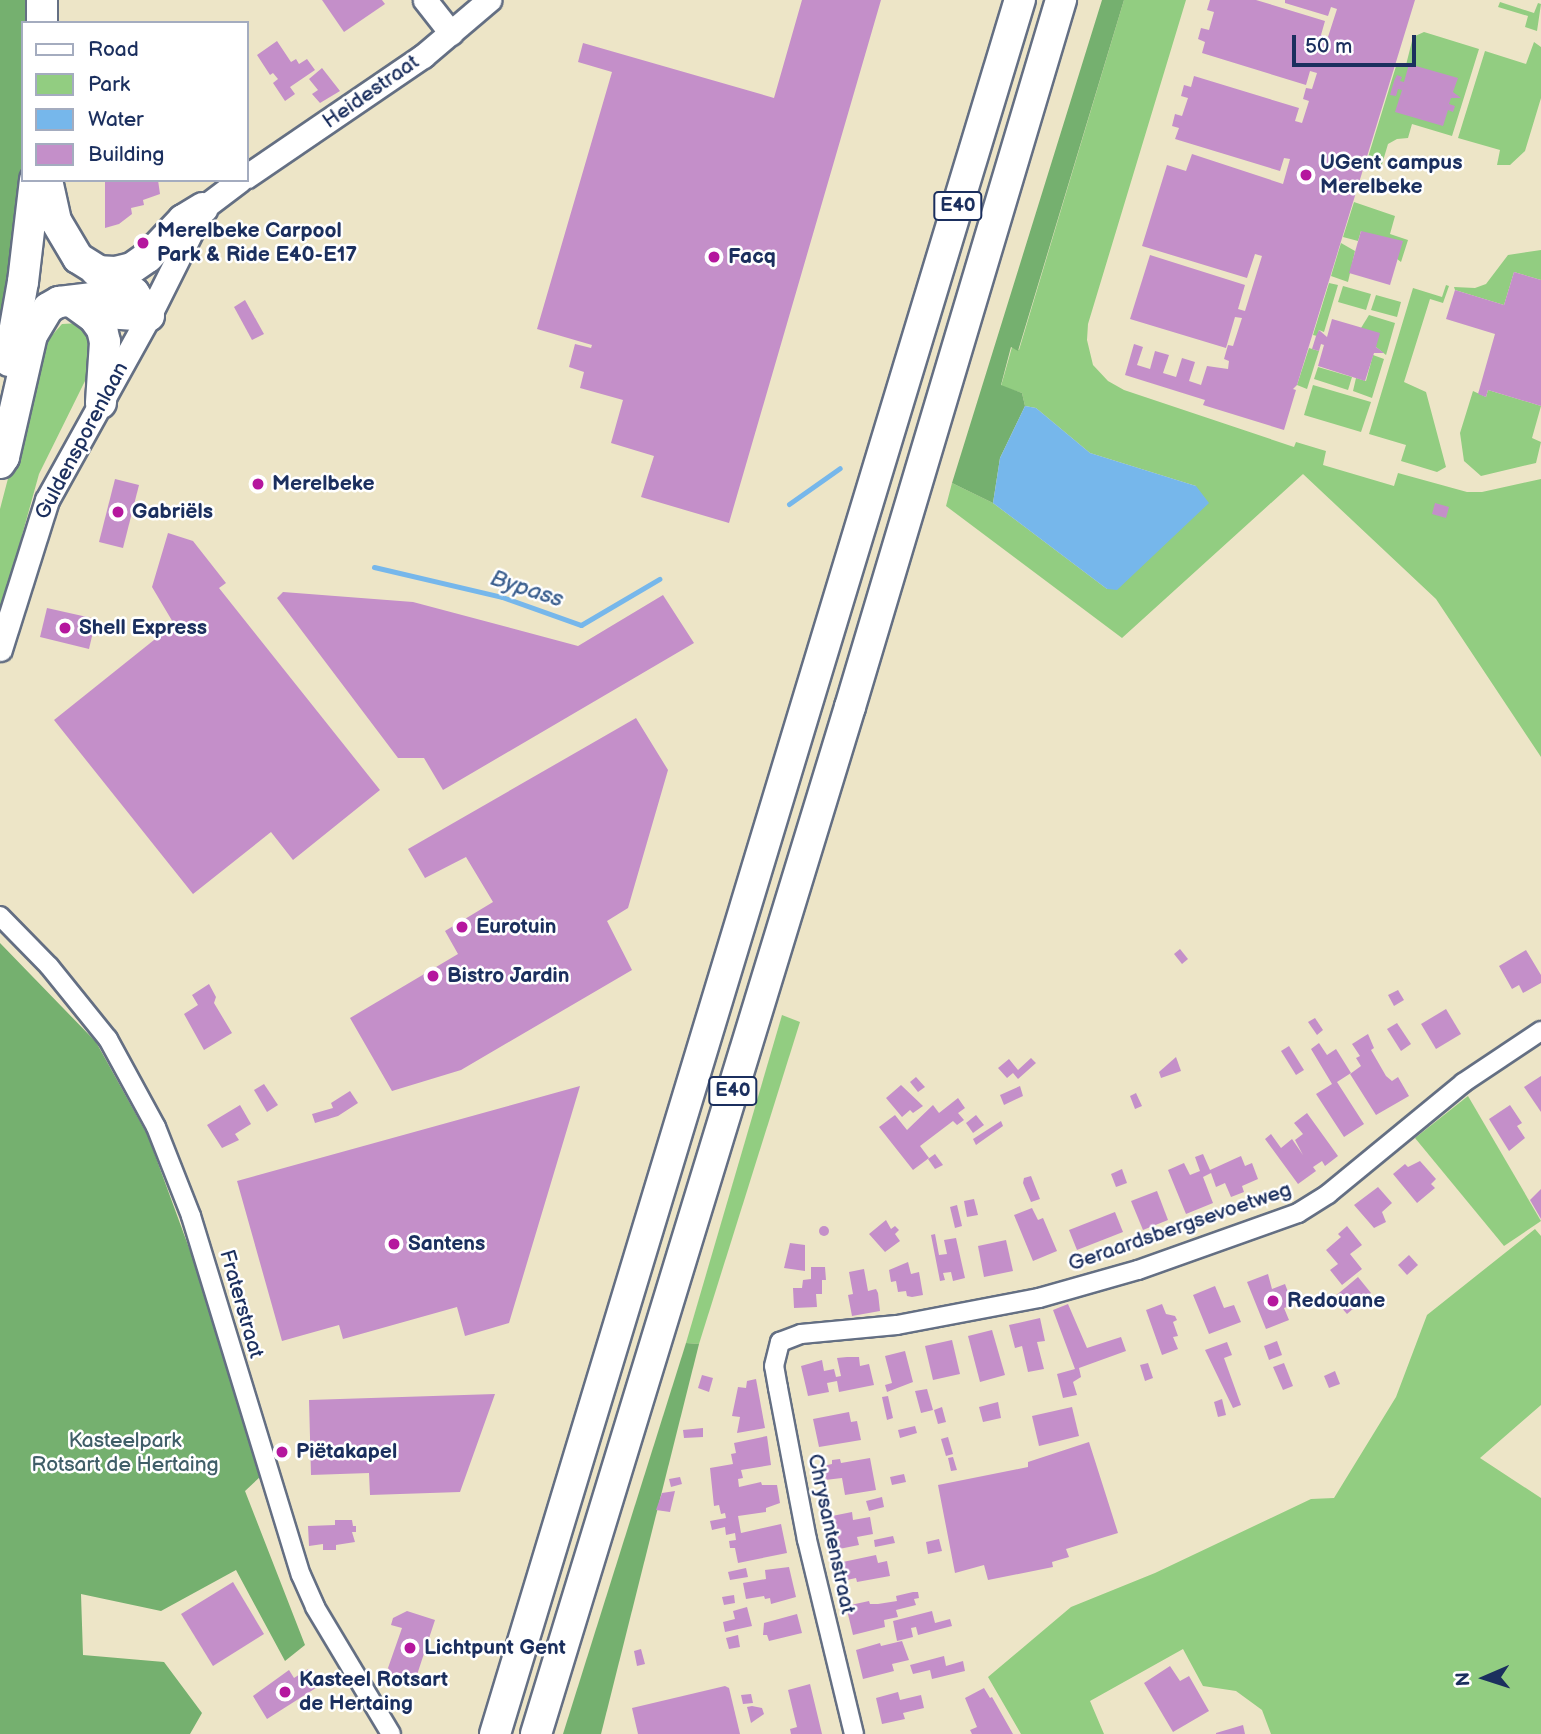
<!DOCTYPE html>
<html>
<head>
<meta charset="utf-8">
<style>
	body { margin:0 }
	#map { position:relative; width:1541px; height:1734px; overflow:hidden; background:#ede5c7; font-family:"Balsamiq Sans",sans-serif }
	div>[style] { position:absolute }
	.green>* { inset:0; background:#92cd81 }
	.forest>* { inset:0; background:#75b06f }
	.water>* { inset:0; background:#76b7eb }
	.stream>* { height:5px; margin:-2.5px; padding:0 2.5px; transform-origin:2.5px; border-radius:2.5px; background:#76b7eb }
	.building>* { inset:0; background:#c48fc9 }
	.round { border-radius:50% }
	.roads { filter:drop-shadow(2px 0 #646f83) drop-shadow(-2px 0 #646f83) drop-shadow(0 2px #646f83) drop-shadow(0 -2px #646f83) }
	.street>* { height:18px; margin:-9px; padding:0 9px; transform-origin:9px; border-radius:9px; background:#fff }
	.secondary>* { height:23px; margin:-11.5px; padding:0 11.5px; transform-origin:11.5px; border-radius:11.5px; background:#fff }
	.highway>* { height:30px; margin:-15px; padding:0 15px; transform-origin:15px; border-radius:15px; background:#fff }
	.dots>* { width:19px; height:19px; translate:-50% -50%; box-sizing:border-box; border:4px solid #fff; border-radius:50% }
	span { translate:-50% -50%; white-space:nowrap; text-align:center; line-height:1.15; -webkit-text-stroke:5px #fff; paint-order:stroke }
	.shield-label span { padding:2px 5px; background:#fff; border:2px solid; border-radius:5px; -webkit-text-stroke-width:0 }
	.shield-label { font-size:19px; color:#1b2f5e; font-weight:700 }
	.street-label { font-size:21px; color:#1b2f5e }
	.poi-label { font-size:21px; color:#1b2f5e; font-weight:700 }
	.left { translate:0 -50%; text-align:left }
	.park-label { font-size:21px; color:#3f5e68 }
	.water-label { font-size:23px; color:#3b5f8f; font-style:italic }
	.legend { position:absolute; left:21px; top:21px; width:228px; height:161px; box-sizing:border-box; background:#fff; border:2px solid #a4acbf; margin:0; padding:9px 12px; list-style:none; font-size:21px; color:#1b2f5e }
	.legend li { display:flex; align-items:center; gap:14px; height:35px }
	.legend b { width:35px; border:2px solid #a4acbf }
	.north { position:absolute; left:1450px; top:1643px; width:70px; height:70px; -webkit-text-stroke:5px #fff; paint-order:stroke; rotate:267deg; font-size:19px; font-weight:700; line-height:28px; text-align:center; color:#1b2f5e }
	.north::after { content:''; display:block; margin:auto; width:24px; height:32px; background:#1b2f5e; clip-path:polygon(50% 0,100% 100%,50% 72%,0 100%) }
	.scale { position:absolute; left:1292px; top:35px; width:124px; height:32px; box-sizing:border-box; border:4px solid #1b2f5e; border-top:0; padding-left:9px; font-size:21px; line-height:24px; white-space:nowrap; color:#1b2f5e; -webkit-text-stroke:5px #fff; paint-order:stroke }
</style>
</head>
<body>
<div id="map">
	<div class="green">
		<div style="clip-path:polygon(1124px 0,1186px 0,1088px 324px,1087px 340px,1093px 365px,1108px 381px,1124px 390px,1294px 447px,1296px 442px,1326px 451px,1323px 465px,1394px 486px,1398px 473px,1467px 492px,1482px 492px,1541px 479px,1541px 757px,1436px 599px,1303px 474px,1122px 638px,946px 506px,952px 483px,993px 503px,1107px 589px,1196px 486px,1090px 453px,1036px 408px,1025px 406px,1022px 393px,1001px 386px,1012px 347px,1019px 350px)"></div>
		<div style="clip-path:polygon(1500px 2px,1534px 13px,1538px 3px,1541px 4px,1537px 31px,1525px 27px,1528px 16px,1498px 7px)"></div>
		<div style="clip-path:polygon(1424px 32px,1479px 49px,1452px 136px,1412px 124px,1408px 138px,1397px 139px,1388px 144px,1380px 171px,1365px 167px,1397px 63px,1406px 65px,1413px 37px)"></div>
		<div style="clip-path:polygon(1534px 42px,1541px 47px,1541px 98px,1525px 151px,1510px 165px,1497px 165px,1500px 150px,1458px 138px,1485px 51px,1526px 64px)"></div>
		<div style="clip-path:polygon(1354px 202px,1395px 216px,1390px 234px,1408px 240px,1401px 262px,1361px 231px,1358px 241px,1343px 237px)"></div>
		<div style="clip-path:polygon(1341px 243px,1355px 251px,1348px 282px,1331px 276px)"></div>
		<div style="clip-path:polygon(1541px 250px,1541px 280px,1514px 272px,1504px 305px,1455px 290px,1454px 287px,1475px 288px,1486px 284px,1508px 255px)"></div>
		<div style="clip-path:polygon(1329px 283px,1338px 285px,1324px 332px,1319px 330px,1317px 336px,1313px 335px)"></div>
		<div style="clip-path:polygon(1446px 285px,1449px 286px,1443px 303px,1430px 299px,1404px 382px,1426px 392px,1446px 467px,1437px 472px,1401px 461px,1406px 445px,1369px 434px,1413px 288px,1442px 297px)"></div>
		<div style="clip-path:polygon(1343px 286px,1371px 294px,1366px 310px,1338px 302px)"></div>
		<div style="clip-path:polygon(1376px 295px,1401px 302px,1397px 317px,1371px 310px)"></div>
		<div style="clip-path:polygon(1369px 315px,1395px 323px,1386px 355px,1376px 347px,1361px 328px)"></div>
		<div style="clip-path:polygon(80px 323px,92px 334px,94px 351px,85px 381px,39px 474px,0 615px,0 509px,39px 360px,47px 341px,62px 324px)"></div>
		<div style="clip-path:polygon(1309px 348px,1319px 351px,1307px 389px,1297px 385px)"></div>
		<div style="clip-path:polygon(1373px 355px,1384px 359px,1372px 398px,1353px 391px,1356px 378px,1366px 381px)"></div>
		<div style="clip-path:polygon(1318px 367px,1352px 377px,1348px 390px,1314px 379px)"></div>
		<div style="clip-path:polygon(1313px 385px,1371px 402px,1361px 432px,1304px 415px)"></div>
		<div style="clip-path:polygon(1488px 390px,1541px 406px,1532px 438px,1541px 442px,1536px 463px,1481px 476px,1464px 461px,1460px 433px,1473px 391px,1486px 397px)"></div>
		<div style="clip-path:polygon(782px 1015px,800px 1022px,699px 1344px,686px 1343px)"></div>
		<div style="clip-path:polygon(1468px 1096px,1541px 1221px,1504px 1246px,1415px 1138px)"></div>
		<div style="clip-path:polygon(1535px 1229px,1541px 1236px,1541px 1405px,1480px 1458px,1541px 1498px,1541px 1734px,1271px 1734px,1262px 1710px,1236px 1691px,1203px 1686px,1183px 1649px,1090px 1701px,1104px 1734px,1021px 1734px,988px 1677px,1071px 1607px,1155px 1573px,1311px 1499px,1334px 1498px,1396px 1397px,1427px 1315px)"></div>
	</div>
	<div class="forest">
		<div style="clip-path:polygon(0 0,31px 0,31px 23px,23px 23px,23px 180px,0 349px)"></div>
		<div style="clip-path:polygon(1102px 0,1124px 0,1018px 351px,1011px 347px,1001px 385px,1022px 393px,1025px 406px,1000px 458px,993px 503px,952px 483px)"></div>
		<div style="clip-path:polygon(0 943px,96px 1042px,148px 1136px,222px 1338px,262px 1475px,245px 1491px,305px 1645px,285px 1661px,236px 1570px,161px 1611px,81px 1594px,83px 1655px,164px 1662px,202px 1713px,190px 1734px,0 1734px)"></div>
		<div style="clip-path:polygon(686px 1343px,699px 1344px,601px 1734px,563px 1734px)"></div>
	</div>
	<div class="water">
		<div style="clip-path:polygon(1025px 406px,1036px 408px,1090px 453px,1196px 486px,1209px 503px,1117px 590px,1107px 589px,993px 503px,1000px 458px)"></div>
	</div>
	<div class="stream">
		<div style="left:789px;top:504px;width:62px;rotate:-35.2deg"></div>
		<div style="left:374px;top:567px;width:131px;rotate:13.2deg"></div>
		<div style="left:502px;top:597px;width:84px;rotate:19.5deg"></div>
		<div style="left:581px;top:625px;width:91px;rotate:-30.5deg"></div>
	</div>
	<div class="building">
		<div style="clip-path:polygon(322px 0,382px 0,385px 4px,344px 32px)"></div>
		<div style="clip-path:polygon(802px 0,881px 0,729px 523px,641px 497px,654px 456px,611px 443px,623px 400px,580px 388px,584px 372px,569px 367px,575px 344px,591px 348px,592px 345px,537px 329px,612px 72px,578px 62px,583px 43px,774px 98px)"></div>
		<div style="clip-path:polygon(1210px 0,1256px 0,1325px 21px,1321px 35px,1328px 37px,1337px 9px,1331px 7px,1328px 16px,1285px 3px,1285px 0,1415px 0,1297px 385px,1293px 389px,1296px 390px,1284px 430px,1203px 405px,1205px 400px,1125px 375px,1134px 344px,1143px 347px,1137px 365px,1150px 369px,1155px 351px,1169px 355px,1163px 373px,1176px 377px,1182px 358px,1195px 362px,1189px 381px,1201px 385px,1207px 366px,1228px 369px,1229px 361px,1224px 359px,1228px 345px,1233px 346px,1242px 318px,1235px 317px,1226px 348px,1130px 319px,1150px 255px,1245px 285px,1238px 309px,1245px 311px,1262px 256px,1255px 254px,1247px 278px,1142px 246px,1167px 165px,1186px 171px,1192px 154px,1283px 184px,1290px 159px,1284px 158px,1280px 171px,1175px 139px,1179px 128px,1172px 126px,1175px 114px,1182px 116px,1188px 98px,1181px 96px,1184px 85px,1191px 87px,1194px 76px,1299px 108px,1295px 121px,1302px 123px,1309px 101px,1303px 99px,1306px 88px,1312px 89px,1317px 73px,1310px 71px,1306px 85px,1202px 53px,1205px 42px,1198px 39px,1201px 28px,1209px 30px,1214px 12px,1207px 10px)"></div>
		<div style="clip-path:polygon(277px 41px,291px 62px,296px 59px,299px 64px,307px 59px,315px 70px,290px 87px,295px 94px,285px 101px,273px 83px,278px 79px,273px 73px,270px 75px,257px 55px)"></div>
		<div style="clip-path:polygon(1409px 64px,1458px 78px,1453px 92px,1461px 98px,1451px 98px,1449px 104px,1455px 106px,1453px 112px,1448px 110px,1443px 126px,1395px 112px,1402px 90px,1398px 89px,1396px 96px,1390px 95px,1394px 81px,1397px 75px,1402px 77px,1400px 81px,1404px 82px)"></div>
		<div style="clip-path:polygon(322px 68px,340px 91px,320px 103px,312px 94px,318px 90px,309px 79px)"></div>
		<div style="clip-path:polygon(105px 180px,158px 180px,160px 194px,143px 200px,144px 205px,131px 208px,132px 214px,119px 224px,105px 228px)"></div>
		<div style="clip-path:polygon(1361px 231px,1403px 241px,1390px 285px,1349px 273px)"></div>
		<div style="clip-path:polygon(1514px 272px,1541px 280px,1541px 406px,1488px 390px,1486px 397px,1478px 394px,1495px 334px,1446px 319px,1455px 290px,1504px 305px)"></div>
		<div style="clip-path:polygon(245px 300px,264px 334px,252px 340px,234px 307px)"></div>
		<div style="clip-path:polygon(1332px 319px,1380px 333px,1376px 347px,1384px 353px,1374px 353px,1365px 381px,1318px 366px,1324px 345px,1321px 344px,1319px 351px,1312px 349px,1316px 336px,1319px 330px,1327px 337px)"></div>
		<div style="clip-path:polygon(115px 479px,139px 485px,123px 548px,99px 542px)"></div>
		<div style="clip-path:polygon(1435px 503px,1449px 507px,1446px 518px,1432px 514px)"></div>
		<div style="clip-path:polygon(168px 533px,193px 541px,226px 583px,219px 588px,380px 790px,293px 860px,271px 832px,193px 894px,54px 720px,174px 624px,152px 587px)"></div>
		<div style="clip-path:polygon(283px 592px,413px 602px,578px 646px,663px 595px,694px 643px,443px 790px,424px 758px,398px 758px,277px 598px)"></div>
		<div style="clip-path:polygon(47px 608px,96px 619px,89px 649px,40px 637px)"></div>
		<div style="clip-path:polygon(636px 718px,668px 770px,628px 908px,607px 921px,632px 970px,461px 1070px,392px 1091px,350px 1018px,458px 954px,445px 931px,493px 902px,466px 857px,425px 878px,408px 849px)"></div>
		<div style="clip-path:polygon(1180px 949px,1188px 959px,1182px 964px,1174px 954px)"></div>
		<div style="clip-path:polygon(1526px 950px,1541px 975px,1541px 983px,1523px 993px,1519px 985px,1512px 989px,1499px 966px)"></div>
		<div style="clip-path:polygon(209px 984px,216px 997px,214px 1003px,232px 1033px,204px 1050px,184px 1014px,198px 1005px,192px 995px)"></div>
		<div style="clip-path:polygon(1398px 990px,1404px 1000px,1394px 1006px,1388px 995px)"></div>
		<div style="clip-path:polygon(1446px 1009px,1461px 1034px,1436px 1049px,1421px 1024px)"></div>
		<div style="clip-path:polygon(1315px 1018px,1323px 1030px,1317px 1035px,1308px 1022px)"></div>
		<div style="clip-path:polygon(1397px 1023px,1411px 1044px,1401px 1051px,1387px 1029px)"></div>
		<div style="clip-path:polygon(1368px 1034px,1374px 1048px,1371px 1050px,1386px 1076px,1392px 1081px,1398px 1077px,1409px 1096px,1376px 1115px,1350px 1074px,1361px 1066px,1356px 1058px,1360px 1056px,1352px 1044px)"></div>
		<div style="clip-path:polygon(1319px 1043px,1327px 1055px,1336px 1049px,1351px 1073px,1337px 1082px,1364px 1124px,1344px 1137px,1316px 1094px,1332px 1084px,1311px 1049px)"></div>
		<div style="clip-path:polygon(1289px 1046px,1304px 1070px,1296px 1075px,1281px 1051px)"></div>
		<div style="clip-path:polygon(1176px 1057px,1181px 1071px,1161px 1078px,1159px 1072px)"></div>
		<div style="clip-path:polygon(1031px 1058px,1036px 1063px,1018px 1079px,1013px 1073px,1007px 1078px,998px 1068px,1009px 1059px,1018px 1070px)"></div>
		<div style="clip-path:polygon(1541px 1076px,1541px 1112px,1524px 1087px)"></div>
		<div style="clip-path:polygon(916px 1077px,925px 1087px,918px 1092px,910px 1082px)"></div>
		<div style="clip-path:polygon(264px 1084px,278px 1105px,267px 1112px,254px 1090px)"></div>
		<div style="clip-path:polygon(901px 1085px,923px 1106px,913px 1113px,910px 1110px,902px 1117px,886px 1098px)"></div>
		<div style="clip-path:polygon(580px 1086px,509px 1323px,465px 1336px,457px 1307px,343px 1339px,339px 1325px,282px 1341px,237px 1181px)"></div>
		<div style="clip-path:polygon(1020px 1086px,1023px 1096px,1004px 1105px,1000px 1095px)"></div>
		<div style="clip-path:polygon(350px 1091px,358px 1103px,338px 1116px,315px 1123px,312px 1114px,333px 1108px,331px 1103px)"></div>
		<div style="clip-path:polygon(1136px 1093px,1142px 1106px,1135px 1109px,1130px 1096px)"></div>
		<div style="clip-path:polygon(958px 1098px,965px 1108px,958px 1113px,964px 1120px,957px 1125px,953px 1121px,920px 1146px,929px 1158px,913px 1170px,879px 1127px,895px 1115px,907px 1130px,933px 1105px,939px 1113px)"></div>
		<div style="clip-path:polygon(240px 1105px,251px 1124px,235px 1134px,239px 1140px,222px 1148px,207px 1125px)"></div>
		<div style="clip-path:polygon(1510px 1105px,1522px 1123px,1517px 1126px,1525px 1138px,1509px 1151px,1489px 1119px)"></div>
		<div style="clip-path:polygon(1307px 1113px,1338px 1156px,1325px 1166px,1322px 1161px,1313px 1167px,1316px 1171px,1298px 1184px,1265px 1139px,1271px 1134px,1281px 1148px,1292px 1139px,1303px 1155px,1295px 1140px,1303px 1134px,1294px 1123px)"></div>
		<div style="clip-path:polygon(976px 1115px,984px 1125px,973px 1133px,966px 1123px)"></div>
		<div style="clip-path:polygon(1001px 1121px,1003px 1126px,976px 1145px,973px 1139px)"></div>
		<div style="clip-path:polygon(935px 1154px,943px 1165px,935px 1169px,928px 1159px)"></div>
		<div style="clip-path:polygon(1203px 1154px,1210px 1170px,1241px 1156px,1245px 1166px,1252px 1163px,1258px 1179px,1242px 1186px,1244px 1192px,1231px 1197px,1225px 1183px,1216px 1187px,1211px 1173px,1203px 1177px,1213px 1203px,1186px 1214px,1168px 1170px,1184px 1163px,1190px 1175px,1200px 1171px,1195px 1157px)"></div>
		<div style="clip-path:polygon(1420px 1161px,1436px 1179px,1431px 1184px,1435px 1188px,1417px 1203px,1393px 1174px,1405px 1164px,1408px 1167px)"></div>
		<div style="clip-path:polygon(1122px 1169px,1127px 1183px,1116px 1187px,1111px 1174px)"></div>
		<div style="clip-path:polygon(1031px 1176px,1040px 1199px,1031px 1202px,1023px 1183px,1024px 1178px)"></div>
		<div style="clip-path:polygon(1378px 1187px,1392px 1203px,1382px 1212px,1386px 1222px,1374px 1228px,1354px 1205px)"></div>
		<div style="clip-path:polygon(1541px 1189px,1541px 1219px,1530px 1200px)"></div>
		<div style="clip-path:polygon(1157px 1191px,1168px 1220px,1143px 1230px,1131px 1201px)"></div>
		<div style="clip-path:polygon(974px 1199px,978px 1215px,967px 1217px,964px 1201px)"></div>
		<div style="clip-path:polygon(957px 1205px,962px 1226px,955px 1228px,950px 1207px)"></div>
		<div style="clip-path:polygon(1032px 1208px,1038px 1220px,1043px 1218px,1057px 1251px,1033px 1261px,1014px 1215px)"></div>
		<div style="clip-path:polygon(1115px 1212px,1123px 1232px,1077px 1250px,1069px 1230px)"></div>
		<div style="clip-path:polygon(886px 1220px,891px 1229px,895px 1226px,899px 1230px,895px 1234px,900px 1241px,885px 1252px,869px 1234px)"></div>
		<div class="round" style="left:819px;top:1226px;width:10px;height:10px"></div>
		<div style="clip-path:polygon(1347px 1226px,1362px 1245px,1350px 1254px,1362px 1269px,1342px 1285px,1330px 1270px,1338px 1264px,1326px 1250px,1341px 1237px,1338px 1234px)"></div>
		<div style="clip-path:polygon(935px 1234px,939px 1255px,947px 1254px,944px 1240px,956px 1238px,965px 1278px,953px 1281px,951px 1272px,943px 1273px,945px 1280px,940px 1281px,931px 1235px)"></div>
		<div style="clip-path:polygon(1006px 1240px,1013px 1271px,984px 1277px,978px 1246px)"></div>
		<div style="clip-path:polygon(790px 1243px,805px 1245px,805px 1271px,784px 1268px)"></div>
		<div style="clip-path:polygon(1409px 1255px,1418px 1265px,1407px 1275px,1398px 1265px)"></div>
		<div style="clip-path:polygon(908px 1262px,911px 1274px,919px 1272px,923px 1295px,912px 1297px,907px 1296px,906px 1291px,898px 1292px,896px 1281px,891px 1282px,889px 1270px)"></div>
		<div style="clip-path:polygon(811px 1267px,825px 1267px,826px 1280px,822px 1280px,822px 1294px,816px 1294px,817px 1307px,794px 1308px,793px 1288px,802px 1288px,803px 1280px,811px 1279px)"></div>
		<div style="clip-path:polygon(864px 1269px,868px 1291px,876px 1289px,878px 1293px,880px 1311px,852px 1316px,848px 1295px,853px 1294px,849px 1272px)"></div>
		<div style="clip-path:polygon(1268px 1274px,1272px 1289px,1285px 1284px,1293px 1305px,1284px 1308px,1289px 1320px,1266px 1329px,1247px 1282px)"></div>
		<div style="clip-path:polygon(1358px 1277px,1371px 1293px,1347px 1314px,1333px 1298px)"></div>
		<div style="clip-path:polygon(1215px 1286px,1224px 1308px,1234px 1305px,1241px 1322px,1209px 1334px,1193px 1295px)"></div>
		<div style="clip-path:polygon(1068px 1304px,1087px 1348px,1121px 1337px,1126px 1351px,1079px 1368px,1081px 1377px,1073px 1382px,1077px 1395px,1063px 1398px,1057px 1374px,1075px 1369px,1053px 1310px)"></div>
		<div style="clip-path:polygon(1162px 1304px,1166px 1314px,1175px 1316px,1177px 1320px,1173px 1322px,1178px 1336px,1173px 1337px,1178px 1349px,1162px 1355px,1146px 1310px)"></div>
		<div style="clip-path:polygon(1040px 1318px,1045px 1341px,1037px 1342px,1044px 1369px,1028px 1372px,1022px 1346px,1015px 1348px,1009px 1325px)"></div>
		<div style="clip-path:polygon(992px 1330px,1005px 1375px,980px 1382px,968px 1336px)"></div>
		<div style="clip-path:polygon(952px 1340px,960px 1374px,933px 1380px,925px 1346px)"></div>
		<div style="clip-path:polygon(1277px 1341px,1282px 1355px,1269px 1360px,1264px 1346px)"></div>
		<div style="clip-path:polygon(1227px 1342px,1232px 1355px,1224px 1358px,1241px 1405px,1233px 1408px,1205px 1350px)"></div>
		<div style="clip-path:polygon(905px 1351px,913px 1382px,887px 1392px,885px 1385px,892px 1383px,885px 1356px)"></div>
		<div style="clip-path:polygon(847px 1357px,859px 1357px,860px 1366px,869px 1364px,874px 1385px,839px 1392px,837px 1381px,827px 1383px,829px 1392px,808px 1396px,801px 1366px,822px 1360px,824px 1371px,834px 1369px,836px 1377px,841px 1376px,837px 1358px)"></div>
		<div style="clip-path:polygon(1148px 1363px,1153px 1378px,1145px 1381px,1140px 1365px)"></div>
		<div style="clip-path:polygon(1284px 1363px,1293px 1386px,1283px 1390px,1273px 1367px)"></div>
		<div style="clip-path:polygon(1335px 1371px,1340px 1384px,1329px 1388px,1324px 1376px)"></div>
		<div style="clip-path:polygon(702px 1375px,713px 1378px,709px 1392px,698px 1388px)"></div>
		<div style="clip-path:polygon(756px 1379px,765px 1428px,737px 1433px,740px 1417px,732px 1416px,738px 1387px,746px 1388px,747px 1381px)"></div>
		<div style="clip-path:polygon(927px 1389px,933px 1410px,921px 1413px,915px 1391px)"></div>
		<div style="clip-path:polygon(495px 1394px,460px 1492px,370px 1495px,369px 1473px,311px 1475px,309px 1400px)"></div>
		<div style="clip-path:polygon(888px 1396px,893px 1418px,887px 1420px,882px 1397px)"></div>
		<div style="clip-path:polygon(1222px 1399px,1226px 1415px,1218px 1417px,1214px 1402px)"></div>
		<div style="clip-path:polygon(998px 1402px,1001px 1418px,983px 1422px,979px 1407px)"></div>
		<div style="clip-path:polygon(942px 1407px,946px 1422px,938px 1424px,934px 1410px)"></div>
		<div style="clip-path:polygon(1072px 1407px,1079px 1436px,1039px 1446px,1032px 1416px)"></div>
		<div style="clip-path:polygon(849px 1412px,851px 1422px,857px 1421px,861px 1440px,819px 1447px,813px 1419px)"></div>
		<div style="clip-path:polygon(915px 1426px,917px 1433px,900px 1438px,898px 1430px)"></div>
		<div style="clip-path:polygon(703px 1428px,703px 1437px,684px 1438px,683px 1430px)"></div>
		<div style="clip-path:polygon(767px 1436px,771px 1465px,741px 1470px,743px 1478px,738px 1479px,739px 1487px,761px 1482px,762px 1485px,777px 1485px,780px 1503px,766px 1508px,766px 1512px,738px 1516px,741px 1533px,781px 1524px,787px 1553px,738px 1563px,735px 1548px,730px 1548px,729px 1541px,736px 1540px,735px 1533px,726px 1535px,725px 1527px,712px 1530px,710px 1521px,726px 1518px,725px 1513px,721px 1514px,719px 1505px,714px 1506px,710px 1468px,733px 1464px,731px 1454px,736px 1453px,734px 1443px)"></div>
		<div style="clip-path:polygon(948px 1437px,953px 1454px,946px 1456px,941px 1439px)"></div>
		<div style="clip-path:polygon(1089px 1442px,1118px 1533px,1066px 1549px,1069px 1557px,1052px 1562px,1053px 1567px,988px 1580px,984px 1565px,955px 1573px,938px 1485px,1028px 1467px,1028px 1462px)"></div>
		<div style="clip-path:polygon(953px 1457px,957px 1470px,951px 1471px,948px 1458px)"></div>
		<div style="clip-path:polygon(870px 1458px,876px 1490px,845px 1495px,842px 1478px,825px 1480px,823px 1466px,832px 1464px,832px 1460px,840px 1459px,841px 1463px)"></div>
		<div style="clip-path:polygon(904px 1474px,906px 1482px,892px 1485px,890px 1477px)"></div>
		<div style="clip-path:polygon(680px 1477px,682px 1484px,671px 1487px,669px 1479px)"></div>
		<div style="clip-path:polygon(675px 1491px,670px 1512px,656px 1510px,662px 1493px)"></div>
		<div style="clip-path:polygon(882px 1497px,884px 1507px,869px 1511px,866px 1501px)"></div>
		<div style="clip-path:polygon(852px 1512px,853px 1520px,870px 1517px,873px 1534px,857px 1537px,859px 1545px,834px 1550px,827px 1517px)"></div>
		<div style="clip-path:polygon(335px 1520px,352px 1520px,353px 1526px,356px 1526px,356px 1532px,352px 1532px,355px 1542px,336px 1545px,336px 1550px,323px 1550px,323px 1544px,309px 1546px,308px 1526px,335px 1525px)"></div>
		<div style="clip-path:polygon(893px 1536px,895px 1543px,875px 1547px,874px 1540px)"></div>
		<div style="clip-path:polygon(939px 1539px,942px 1551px,928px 1554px,926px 1542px)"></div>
		<div style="clip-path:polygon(876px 1555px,878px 1563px,887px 1561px,890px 1576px,857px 1582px,856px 1578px,842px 1581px,838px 1563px)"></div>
		<div style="clip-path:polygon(789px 1567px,796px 1597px,771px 1604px,770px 1598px,765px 1599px,764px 1596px,746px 1599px,743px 1583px,766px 1579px,765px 1570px)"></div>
		<div style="clip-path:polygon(746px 1568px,748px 1577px,730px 1580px,728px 1572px)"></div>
		<div style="clip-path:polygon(233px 1582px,264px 1634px,213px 1666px,181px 1614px)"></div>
		<div style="clip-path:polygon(913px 1592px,918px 1592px,919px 1598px,914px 1599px,916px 1605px,896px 1610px,898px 1617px,884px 1620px,885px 1627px,853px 1635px,846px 1606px,869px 1601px,870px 1604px,878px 1604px,897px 1601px,896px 1596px)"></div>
		<div style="clip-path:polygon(734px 1595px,735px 1603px,724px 1605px,722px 1597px)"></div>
		<div style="clip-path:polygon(747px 1607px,752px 1626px,725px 1632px,723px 1622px,735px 1619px,733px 1611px)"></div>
		<div style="clip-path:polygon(407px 1611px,435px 1620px,414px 1684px,393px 1677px,388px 1668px,402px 1628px,391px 1625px,393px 1618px)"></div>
		<div style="clip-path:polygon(932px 1611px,935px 1623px,950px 1619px,952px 1626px,918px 1635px,916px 1627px,911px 1628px,913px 1637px,897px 1641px,893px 1621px)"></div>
		<div style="clip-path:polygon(797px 1614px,802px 1633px,769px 1641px,767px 1635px,763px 1635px,764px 1623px)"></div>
		<div style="clip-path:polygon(738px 1635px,740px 1647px,729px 1649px,726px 1638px)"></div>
		<div style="clip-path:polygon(902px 1641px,909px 1660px,892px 1664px,894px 1671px,863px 1679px,856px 1650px,880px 1643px,881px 1646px)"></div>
		<div style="clip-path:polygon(641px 1649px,645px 1664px,637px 1666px,634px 1651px)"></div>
		<div style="clip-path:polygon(944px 1656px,946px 1666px,963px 1661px,965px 1671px,932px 1679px,930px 1670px,913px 1674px,910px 1665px)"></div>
		<div style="clip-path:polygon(1170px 1666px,1180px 1681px,1189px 1676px,1209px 1711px,1173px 1732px,1144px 1683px)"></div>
		<div style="clip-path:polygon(308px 1669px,319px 1686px,267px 1719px,253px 1696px,289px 1670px,294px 1678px)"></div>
		<div style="clip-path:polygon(810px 1684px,822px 1734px,791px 1734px,790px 1729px,797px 1727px,788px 1690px)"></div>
		<div style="clip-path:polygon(725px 1686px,729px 1688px,740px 1734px,638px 1734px,632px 1708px)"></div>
		<div style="clip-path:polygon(984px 1688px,990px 1698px,992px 1697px,1013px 1734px,972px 1734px,970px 1730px,977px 1727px,965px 1698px)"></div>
		<div style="clip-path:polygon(898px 1692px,900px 1700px,921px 1695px,924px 1708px,903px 1713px,905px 1719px,882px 1724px,876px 1698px)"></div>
		<div style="clip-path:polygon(751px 1694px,753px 1703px,743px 1704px,741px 1695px)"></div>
		<div style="clip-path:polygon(752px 1706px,762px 1708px,764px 1714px,751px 1723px,747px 1707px)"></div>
		<div style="clip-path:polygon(1243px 1725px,1245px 1734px,1216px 1734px,1216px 1733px)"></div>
	</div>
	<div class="roads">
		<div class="street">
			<div style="left:0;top:916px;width:70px;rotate:45.6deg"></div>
			<div style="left:49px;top:966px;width:94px;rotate:51.1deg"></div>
			<div style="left:108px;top:1039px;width:100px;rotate:61.4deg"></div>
			<div style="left:156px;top:1127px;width:96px;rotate:68.5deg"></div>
			<div style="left:191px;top:1216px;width:375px;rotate:73deg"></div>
			<div style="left:301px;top:1575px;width:35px;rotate:66deg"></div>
			<div style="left:315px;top:1607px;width:148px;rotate:59.1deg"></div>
			<div style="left:854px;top:1734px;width:200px;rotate:-103.6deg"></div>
			<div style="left:807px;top:1540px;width:155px;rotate:-100.8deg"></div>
			<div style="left:778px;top:1388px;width:22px;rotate:-100deg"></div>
			<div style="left:774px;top:1366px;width:25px;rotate:-76deg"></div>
			<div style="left:780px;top:1342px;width:22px;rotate:-21deg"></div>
			<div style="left:801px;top:1334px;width:96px;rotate:-5.4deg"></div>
			<div style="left:897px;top:1325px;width:145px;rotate:-10.8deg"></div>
			<div style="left:1039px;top:1298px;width:103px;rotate:-15.8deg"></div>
			<div style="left:1138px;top:1270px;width:170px;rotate:-19.6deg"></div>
			<div style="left:1298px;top:1213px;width:36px;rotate:-32deg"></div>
			<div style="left:1328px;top:1194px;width:175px;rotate:-39.4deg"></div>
			<div style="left:1463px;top:1083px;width:94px;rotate:-33.7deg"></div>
		</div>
		<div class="secondary">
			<div style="left:425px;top:0;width:42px;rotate:51.8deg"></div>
			<div style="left:247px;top:176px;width:213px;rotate:-34.3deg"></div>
			<div style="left:423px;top:56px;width:87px;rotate:-40.3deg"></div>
			<div style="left:0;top:649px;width:156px;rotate:-72.5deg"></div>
			<div style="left:47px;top:500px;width:210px;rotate:-61deg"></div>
			<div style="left:149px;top:316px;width:121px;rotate:-63.4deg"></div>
			<div style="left:203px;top:208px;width:46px;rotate:-37.1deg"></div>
		</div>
		<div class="highway">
			<div style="left:42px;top:0;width:23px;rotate:90deg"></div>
			<div style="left:47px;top:180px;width:42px;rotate:77.6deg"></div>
			<div style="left:56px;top:221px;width:43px;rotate:59.3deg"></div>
			<div style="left:78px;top:258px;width:66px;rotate:32deg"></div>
			<div style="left:134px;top:293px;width:27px;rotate:57deg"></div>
			<div style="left:96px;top:271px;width:19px;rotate:3deg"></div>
			<div style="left:115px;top:272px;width:17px;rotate:-13deg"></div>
			<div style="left:132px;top:268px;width:19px;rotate:-35deg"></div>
			<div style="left:148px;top:257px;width:51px;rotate:-46.6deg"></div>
			<div style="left:183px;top:220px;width:23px;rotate:-31deg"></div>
			<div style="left:71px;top:301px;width:29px;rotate:36deg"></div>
			<div style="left:94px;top:318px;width:14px;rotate:54deg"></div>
			<div style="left:102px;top:329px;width:13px;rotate:77deg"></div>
			<div style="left:105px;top:342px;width:61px;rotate:93.8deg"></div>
			<div style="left:9px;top:361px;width:80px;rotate:-80deg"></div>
			<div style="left:23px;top:282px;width:103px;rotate:-83.3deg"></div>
			<div style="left:0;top:463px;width:7px;rotate:-56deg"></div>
			<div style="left:4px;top:457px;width:125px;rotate:-77.1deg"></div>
			<div style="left:32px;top:335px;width:31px;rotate:-59deg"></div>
			<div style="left:48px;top:308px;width:13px;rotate:-29deg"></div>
			<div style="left:59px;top:302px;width:32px;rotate:-7deg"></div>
			<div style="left:91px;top:298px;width:34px;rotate:28deg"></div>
			<div style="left:121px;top:314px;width:28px;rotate:4deg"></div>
			<div style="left:495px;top:1734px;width:1812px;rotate:-73.16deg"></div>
			<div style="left:536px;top:1734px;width:1074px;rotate:-73deg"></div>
			<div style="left:850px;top:707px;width:738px;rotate:-73.38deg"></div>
		</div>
	</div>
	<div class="dots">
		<div style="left:1306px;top:175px;background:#b5179e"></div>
		<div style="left:143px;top:243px;background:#b5179e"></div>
		<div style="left:714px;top:257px;background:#b5179e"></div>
		<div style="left:258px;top:484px;background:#b5179e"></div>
		<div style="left:118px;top:512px;background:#b5179e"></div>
		<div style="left:65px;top:628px;background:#b5179e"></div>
		<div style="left:462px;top:927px;background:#b5179e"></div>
		<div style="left:433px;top:976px;background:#b5179e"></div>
		<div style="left:394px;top:1244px;background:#b5179e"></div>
		<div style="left:1273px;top:1301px;background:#b5179e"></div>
		<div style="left:282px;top:1452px;background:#b5179e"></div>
		<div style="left:410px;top:1648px;background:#b5179e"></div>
		<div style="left:285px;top:1692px;background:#b5179e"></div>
	</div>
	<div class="shield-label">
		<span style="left:958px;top:206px">E40</span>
		<span style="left:733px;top:1091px">E40</span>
	</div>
	<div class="street-label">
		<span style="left:371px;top:92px;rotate:-35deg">Heidestraat</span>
		<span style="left:82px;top:441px;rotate:-62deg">Guldensporenlaan</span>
		<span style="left:1180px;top:1227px;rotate:-19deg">Geraardsbergsevoetweg</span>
		<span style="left:241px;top:1304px;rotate:74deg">Fraterstraat</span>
		<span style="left:831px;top:1534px;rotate:78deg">Chrysantenstraat</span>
	</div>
	<div class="poi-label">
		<span class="left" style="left:1320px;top:175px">UGent campus<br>Merelbeke</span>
		<span class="left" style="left:157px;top:243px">Merelbeke Carpool<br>Park &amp; Ride E40-E17</span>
		<span class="left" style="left:728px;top:257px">Facq</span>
		<span class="left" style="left:272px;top:484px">Merelbeke</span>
		<span class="left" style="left:132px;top:512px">Gabriëls</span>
		<span class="left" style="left:79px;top:628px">Shell Express</span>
		<span class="left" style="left:476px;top:927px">Eurotuin</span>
		<span class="left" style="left:447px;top:976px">Bistro Jardin</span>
		<span class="left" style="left:408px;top:1244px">Santens</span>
		<span class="left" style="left:1287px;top:1301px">Redouane</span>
		<span class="left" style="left:296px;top:1452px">Piëtakapel</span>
		<span class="left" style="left:424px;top:1648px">Lichtpunt Gent</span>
		<span class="left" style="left:299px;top:1692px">Kasteel Rotsart<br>de Hertaing</span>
	</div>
	<div class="park-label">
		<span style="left:125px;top:1453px">Kasteelpark<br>Rotsart de Hertaing</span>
	</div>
	<div class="water-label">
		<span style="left:527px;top:589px;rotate:18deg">Bypass</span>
	</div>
	<ul class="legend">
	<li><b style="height:9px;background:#fff"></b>Road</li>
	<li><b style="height:19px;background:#92cd81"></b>Park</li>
	<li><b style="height:19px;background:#76b7eb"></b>Water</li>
	<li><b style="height:19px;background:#c48fc9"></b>Building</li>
	</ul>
	<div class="north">N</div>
	<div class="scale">50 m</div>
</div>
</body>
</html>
